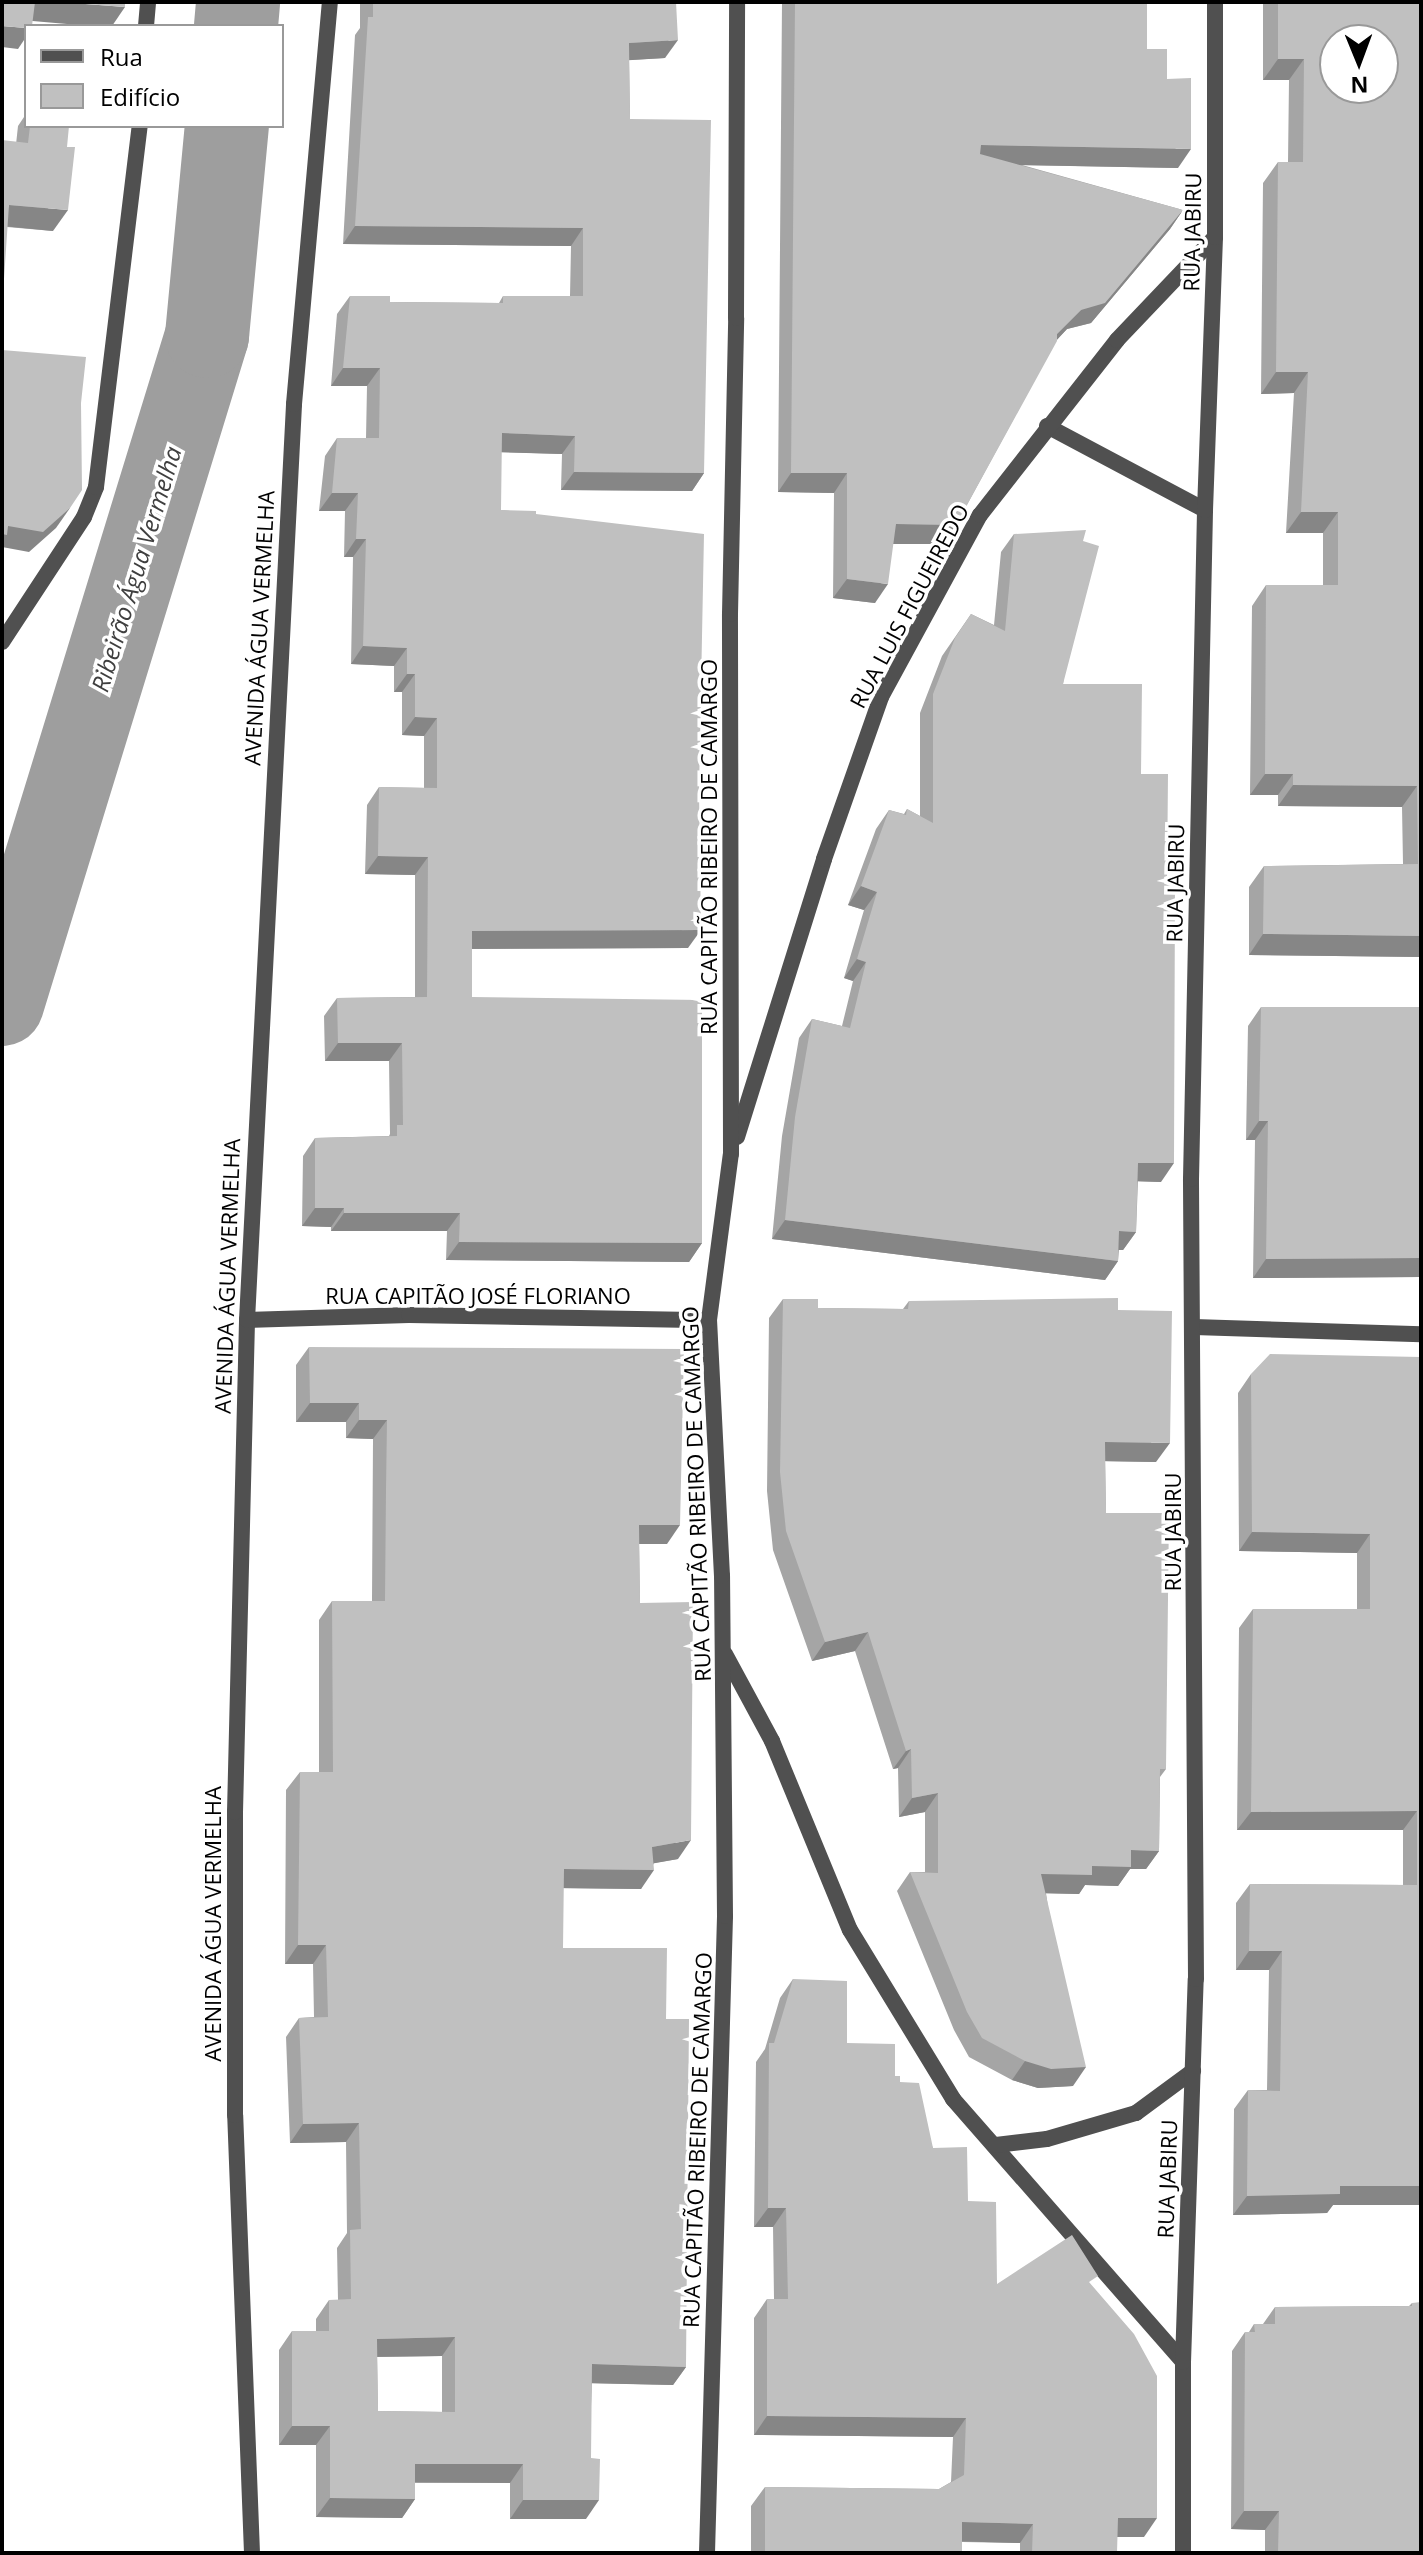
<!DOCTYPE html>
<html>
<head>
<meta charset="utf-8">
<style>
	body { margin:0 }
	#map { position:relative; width:1423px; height:2555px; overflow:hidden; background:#fff; font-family:"Open Sans",sans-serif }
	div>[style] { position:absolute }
	.river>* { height:84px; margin:-42px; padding:0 42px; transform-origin:42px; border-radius:42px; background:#9e9e9e }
	.street>* { height:16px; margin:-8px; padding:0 8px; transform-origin:8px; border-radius:8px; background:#505050 }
	.wall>* { inset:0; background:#a5a5a5 }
	.shaded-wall>* { inset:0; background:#868686 }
	.building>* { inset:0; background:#c0c0c0 }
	span { translate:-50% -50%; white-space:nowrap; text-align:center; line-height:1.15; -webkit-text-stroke:7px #fff; paint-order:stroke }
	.street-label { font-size:22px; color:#000 }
	.water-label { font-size:24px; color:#3f3f3f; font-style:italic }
	.frame { position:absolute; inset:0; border:4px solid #000; pointer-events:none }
	.legend { position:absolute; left:24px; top:24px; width:260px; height:104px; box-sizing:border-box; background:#fff; border:2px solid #999; margin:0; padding:10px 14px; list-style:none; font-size:24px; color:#000 }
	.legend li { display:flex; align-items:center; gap:16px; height:40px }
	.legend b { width:40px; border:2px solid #999 }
	.north { position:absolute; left:1319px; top:24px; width:80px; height:80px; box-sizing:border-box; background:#fff; border:2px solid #999; border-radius:50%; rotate:179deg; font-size:22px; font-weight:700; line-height:32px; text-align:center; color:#000 }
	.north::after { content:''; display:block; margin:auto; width:28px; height:36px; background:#000; clip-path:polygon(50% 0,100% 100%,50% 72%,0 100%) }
</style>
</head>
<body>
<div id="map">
	<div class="river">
		<div style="left:236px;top:26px;width:24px;rotate:-85deg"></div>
		<div style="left:2px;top:1004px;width:699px;rotate:-72.94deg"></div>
		<div style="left:207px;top:336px;width:211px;rotate:-84.6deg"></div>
	</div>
	<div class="street">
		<div style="left:146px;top:26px;width:24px;rotate:-85deg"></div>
		<div style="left:1047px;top:426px;width:179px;rotate:28deg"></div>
		<div style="left:2px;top:642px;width:149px;rotate:-56.7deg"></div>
		<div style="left:84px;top:517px;width:32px;rotate:-68deg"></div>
		<div style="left:96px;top:487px;width:364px;rotate:-83.1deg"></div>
		<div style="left:737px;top:1137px;width:291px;rotate:-72.6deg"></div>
		<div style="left:824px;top:859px;width:172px;rotate:-70.6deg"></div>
		<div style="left:881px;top:697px;width:207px;rotate:-61.5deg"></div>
		<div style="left:980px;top:515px;width:222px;rotate:-51.9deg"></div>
		<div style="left:1117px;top:340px;width:142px;rotate:-46.4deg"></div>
		<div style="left:247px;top:1320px;width:162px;rotate:-1.8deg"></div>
		<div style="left:409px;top:1315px;width:300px;rotate:1deg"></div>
		<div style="left:1194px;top:1327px;width:227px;rotate:1.8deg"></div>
		<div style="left:725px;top:1654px;width:99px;rotate:61.6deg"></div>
		<div style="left:772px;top:1741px;width:204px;rotate:67.6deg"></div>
		<div style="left:850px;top:1930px;width:198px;rotate:58.6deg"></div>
		<div style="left:953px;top:2099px;width:349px;rotate:48.8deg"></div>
		<div style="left:996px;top:2145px;width:51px;rotate:-6.7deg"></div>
		<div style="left:1047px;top:2139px;width:93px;rotate:-16.3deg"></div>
		<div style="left:1136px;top:2113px;width:71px;rotate:-36.4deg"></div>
		<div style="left:252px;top:2553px;width:438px;rotate:-92.2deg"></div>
		<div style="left:235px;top:2115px;width:303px;rotate:-90deg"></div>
		<div style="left:235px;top:1812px;width:492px;rotate:-88.6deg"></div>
		<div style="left:247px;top:1320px;width:917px;rotate:-87.06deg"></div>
		<div style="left:294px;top:404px;width:404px;rotate:-84.9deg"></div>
		<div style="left:707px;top:2553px;width:637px;rotate:-88.38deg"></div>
		<div style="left:725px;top:1916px;width:340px;rotate:-90.5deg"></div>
		<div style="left:722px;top:1576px;width:256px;rotate:-92.9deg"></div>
		<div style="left:709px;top:1320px;width:167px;rotate:-82.5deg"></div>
		<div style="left:731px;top:1154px;width:540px;rotate:-90.11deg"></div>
		<div style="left:730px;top:614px;width:296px;rotate:-88.8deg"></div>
		<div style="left:736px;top:318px;width:316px;rotate:-89.8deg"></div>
		<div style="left:1183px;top:2553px;width:191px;rotate:-90deg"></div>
		<div style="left:1183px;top:2362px;width:383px;rotate:-88.1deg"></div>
		<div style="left:1196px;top:1979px;width:800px;rotate:-90.36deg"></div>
		<div style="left:1191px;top:1179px;width:669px;rotate:-88.8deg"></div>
		<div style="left:1205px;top:510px;width:273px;rotate:-87.9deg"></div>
		<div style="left:1215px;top:237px;width:235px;rotate:-90deg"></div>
	</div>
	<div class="wall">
		<div style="clip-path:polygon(360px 2px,676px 2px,665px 58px,629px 60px,630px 119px,704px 473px,692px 491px,561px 490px,562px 454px,501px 452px,501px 510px,536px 514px,688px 948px,472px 949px,472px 997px,702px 1243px,689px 1262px,446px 1260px,447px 1231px,331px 1231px,331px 1227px,302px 1226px,303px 1156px,315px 1138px,389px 1136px,390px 1134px,389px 1061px,325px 1061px,324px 1016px,337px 998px,415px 997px,415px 875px,365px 874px,367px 805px,379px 787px,424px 788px,424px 736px,402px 735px,402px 692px,394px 692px,394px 666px,351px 664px,353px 557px,344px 557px,345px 511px,319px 511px,325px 456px,337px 438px,366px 438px,367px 386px,331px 386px,337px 314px,350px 296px,390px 302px,499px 303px,503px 296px,570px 296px,571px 246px,343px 244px,355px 35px,360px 28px)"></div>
		<div style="clip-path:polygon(782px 2px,1147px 2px,1147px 49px,1167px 79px,1178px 168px,1022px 165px,1183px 210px,1170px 229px,1091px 323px,1067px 329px,1057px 339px,956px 525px,943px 544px,893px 544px,875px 603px,833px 598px,834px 493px,778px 492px)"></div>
		<div style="clip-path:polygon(1263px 2px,1421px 2px,1421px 957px,1249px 955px,1249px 887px,1264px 866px,1403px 864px,1402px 807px,1278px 806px,1278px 795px,1250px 795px,1252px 606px,1266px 585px,1323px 585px,1323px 533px,1286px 533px,1294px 393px,1261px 394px,1263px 183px,1278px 162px,1288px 162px,1289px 80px,1263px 80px)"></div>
		<div style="clip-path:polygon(26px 114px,26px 126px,30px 126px,53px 231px,7px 227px,18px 126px)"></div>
		<div style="clip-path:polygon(1014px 534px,1083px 541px,1063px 684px,1141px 774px,1161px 1182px,1138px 1181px,1136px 1232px,1123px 1250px,1119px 1250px,1118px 1261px,1105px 1280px,772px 1239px,782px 1136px,799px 1038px,812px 1019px,842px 1026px,853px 981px,844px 978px,864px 910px,848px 905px,876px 829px,889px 810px,904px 814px,907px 809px,920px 816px,920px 713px,942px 656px,971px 614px,994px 625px,1001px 552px)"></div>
		<div style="clip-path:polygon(1261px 1007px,1421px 1007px,1421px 1277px,1253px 1278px,1255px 1140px,1246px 1140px,1248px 1026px)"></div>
		<div style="clip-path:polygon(783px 1299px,818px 1308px,903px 1309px,909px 1301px,1118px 1310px,1156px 1462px,1105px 1461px,1106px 1513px,1166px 1769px,1160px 1777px,1159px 1851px,1146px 1869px,1130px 1869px,1118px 1886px,1085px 1885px,1079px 1894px,1046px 1893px,1073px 2086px,1038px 2088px,1012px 2080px,969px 2057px,954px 2030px,897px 1891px,910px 1872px,925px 1872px,925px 1812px,899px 1817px,898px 1768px,893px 1769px,855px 1651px,812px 1661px,773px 1550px,767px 1491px,769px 1318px)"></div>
		<div style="clip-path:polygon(evenodd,309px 1347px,667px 1544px,639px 1544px,640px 1603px,678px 1859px,654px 1863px,641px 1889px,563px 1888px,563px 1948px,666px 2019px,686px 2367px,673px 2385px,592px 2383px,586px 2519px,510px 2519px,510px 2483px,415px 2483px,415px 2499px,402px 2518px,316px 2517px,316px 2445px,279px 2445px,279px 2350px,292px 2331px,316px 2331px,316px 2319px,329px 2300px,338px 2300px,337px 2248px,347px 2233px,346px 2142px,290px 2143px,286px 2037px,299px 2018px,314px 2017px,313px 1964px,285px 1964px,286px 1790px,300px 1772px,319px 1772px,319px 1620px,332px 1601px,372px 1601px,373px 1439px,346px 1438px,346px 1422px,296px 1422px,296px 1365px,309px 1347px,442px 2356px,442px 2412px,378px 2411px,377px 2357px,442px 2356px)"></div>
		<div style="clip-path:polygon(1421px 1357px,1421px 2205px,1333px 2205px,1327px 2213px,1233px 2215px,1234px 2109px,1248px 2090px,1267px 2090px,1269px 1970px,1236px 1970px,1236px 1903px,1250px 1884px,1403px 1885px,1403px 1830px,1237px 1830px,1239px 1628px,1253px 1609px,1357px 1609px,1357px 1553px,1239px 1551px,1238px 1393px,1251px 1374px)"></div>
		<div style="clip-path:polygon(793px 1979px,847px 2043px,895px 2076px,900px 2082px,933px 2148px,968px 2201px,997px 2284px,1091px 2285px,1144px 2537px,1117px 2537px,1117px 2553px,1020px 2553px,1020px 2543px,962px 2542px,962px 2553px,751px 2553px,751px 2506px,765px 2487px,939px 2489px,951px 2482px,953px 2437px,754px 2435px,754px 2318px,767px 2299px,774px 2299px,773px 2227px,754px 2227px,756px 2062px,765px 2049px,780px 1998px)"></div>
		<div style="clip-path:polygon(1412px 2303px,1421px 2553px,1265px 2553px,1265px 2530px,1231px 2529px,1232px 2351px,1245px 2332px,1249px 2332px,1254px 2324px,1263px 2324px,1275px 2307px,1409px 2306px)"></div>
	</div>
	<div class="shaded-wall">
		<div style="clip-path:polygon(33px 2px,59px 2px,125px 7px,112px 26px,90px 26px,21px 20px)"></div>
		<div style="clip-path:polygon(2px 26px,26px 28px,26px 37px,18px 49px,2px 47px)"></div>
		<div style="clip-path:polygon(678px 40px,665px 58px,616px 61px,629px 43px)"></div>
		<div style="clip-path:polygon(1278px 59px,1304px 59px,1289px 80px,1263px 80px)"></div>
		<div style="clip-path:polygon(981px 145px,1191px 149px,1178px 168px,967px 164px)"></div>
		<div style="clip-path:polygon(9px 205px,68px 210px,53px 231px,2px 226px)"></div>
		<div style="clip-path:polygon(1183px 210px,1170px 229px,1091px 323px,1067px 329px,1044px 354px,1057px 334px,1081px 310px)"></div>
		<div style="clip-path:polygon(355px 226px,583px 228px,571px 246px,343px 244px)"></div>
		<div style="clip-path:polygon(343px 368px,380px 368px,367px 386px,331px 386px)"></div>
		<div style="clip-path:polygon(1276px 372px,1308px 372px,1294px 393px,1261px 394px)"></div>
		<div style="clip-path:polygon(502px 433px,575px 436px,562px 454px,489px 452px)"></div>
		<div style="clip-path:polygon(574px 472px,704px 473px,692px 491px,561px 490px)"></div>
		<div style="clip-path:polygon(791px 473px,847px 473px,834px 493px,778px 492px)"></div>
		<div style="clip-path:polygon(332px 493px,358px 493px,345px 511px,319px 511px)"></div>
		<div style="clip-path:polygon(70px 508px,56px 528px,29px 552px,2px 547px,2px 534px,8px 526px)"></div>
		<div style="clip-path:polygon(1301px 512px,1338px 512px,1323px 533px,1286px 533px)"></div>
		<div style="clip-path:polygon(896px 524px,956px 525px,943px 544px,882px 544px)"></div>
		<div style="clip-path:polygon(356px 539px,366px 539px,353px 557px,344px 557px)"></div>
		<div style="clip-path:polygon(847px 579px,888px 584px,875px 603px,833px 598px)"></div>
		<div style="clip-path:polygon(363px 646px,407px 648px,394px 666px,351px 664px)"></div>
		<div style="clip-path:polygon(407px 674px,415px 674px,402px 692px,394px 692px)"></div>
		<div style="clip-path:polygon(415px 717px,437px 718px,424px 736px,402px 735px)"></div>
		<div style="clip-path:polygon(1265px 774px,1293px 774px,1278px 795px,1250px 795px)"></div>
		<div style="clip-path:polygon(1293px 785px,1417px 786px,1402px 807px,1278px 806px)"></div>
		<div style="clip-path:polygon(378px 856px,428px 857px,415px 875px,365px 874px)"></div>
		<div style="clip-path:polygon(861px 886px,877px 892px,864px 910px,848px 905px)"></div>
		<div style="clip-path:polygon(701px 930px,688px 948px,460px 949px,472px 931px)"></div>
		<div style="clip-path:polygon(1263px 934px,1421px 936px,1421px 957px,1249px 955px)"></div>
		<div style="clip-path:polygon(857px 959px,866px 962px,853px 981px,844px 978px)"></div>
		<div style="clip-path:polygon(338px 1043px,402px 1043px,389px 1061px,325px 1061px)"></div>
		<div style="clip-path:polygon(1259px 1121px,1268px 1121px,1255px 1140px,1246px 1140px)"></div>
		<div style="clip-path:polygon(1138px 1163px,1174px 1163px,1161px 1182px,1125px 1181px)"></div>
		<div style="clip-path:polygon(315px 1208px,344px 1208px,331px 1227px,302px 1226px)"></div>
		<div style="clip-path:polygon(344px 1213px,460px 1213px,447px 1231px,331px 1231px)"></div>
		<div style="clip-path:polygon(785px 1220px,1118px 1261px,1105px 1280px,772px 1239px)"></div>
		<div style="clip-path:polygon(1119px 1231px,1136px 1232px,1123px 1250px,1106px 1250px)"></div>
		<div style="clip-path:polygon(459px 1242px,702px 1243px,689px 1262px,446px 1260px)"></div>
		<div style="clip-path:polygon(1421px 1258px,1421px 1277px,1253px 1278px,1266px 1259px)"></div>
		<div style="clip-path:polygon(310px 1403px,359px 1403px,346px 1422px,296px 1422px)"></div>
		<div style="clip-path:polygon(359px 1420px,387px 1420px,373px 1439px,346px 1438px)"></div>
		<div style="clip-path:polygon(1105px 1442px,1170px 1443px,1156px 1462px,1092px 1461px)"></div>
		<div style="clip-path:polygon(639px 1525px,680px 1525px,667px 1544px,626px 1544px)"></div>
		<div style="clip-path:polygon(1252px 1532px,1370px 1534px,1357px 1553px,1239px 1551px)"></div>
		<div style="clip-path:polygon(868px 1632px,855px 1651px,812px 1661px,825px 1642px)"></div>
		<div style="clip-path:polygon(911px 1749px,898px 1768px,893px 1769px,906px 1751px)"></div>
		<div style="clip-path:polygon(938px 1793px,925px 1812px,899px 1817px,912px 1798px)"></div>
		<div style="clip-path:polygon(1417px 1811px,1403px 1830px,1237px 1830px,1251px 1812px)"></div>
		<div style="clip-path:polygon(691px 1840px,678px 1859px,639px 1866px,652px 1847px)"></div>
		<div style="clip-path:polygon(1131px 1850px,1159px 1851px,1146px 1869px,1130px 1869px,1118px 1886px,1085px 1885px,1079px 1894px,1028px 1893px,1041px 1874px,1092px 1866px)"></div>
		<div style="clip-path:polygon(564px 1869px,654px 1870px,641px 1889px,550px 1888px)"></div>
		<div style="clip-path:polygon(298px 1945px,326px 1945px,313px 1964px,285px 1964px)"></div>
		<div style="clip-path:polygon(1249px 1951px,1282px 1951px,1269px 1970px,1236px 1970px)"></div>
		<div style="clip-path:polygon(1025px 2061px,1086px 2067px,1073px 2086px,1038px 2088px,1012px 2080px)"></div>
		<div style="clip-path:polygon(359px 2123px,346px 2142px,290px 2143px,303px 2124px)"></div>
		<div style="clip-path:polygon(1340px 2186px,1421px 2186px,1421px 2205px,1333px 2205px,1327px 2213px,1233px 2215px,1247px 2196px)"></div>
		<div style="clip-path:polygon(768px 2208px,786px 2208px,773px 2227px,754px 2227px)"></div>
		<div style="clip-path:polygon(455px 2337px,442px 2356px,364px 2357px,377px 2339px)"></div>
		<div style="clip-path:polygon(592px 2364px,686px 2367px,673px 2385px,579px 2383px)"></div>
		<div style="clip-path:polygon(767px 2416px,966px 2418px,953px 2437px,754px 2435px)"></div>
		<div style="clip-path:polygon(292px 2426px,330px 2426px,316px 2445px,279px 2445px)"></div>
		<div style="clip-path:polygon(415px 2464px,523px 2464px,510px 2483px,402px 2482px)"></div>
		<div style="clip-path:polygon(330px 2498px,415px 2499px,402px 2518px,316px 2517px)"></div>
		<div style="clip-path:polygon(523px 2500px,599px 2500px,586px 2519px,510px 2519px)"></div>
		<div style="clip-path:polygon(1244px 2511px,1279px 2511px,1265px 2530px,1231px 2529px)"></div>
		<div style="clip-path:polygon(1118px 2518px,1157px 2518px,1144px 2537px,1105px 2537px)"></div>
		<div style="clip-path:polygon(962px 2522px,1033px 2524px,1020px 2543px,949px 2541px)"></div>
	</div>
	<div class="building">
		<div style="clip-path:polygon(2px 2px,35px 2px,32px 26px,26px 26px,26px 28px,2px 26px)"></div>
		<div style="clip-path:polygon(59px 2px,125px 2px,125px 7px)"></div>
		<div style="clip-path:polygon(373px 2px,676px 2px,678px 40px,629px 43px,630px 119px,711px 120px,704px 473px,574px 472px,575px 436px,502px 433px,501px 510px,536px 511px,536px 514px,704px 534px,699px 791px,701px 930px,472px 931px,472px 997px,702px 1000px,702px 1243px,459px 1242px,460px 1213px,344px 1213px,344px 1208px,315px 1208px,315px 1138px,397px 1136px,397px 1125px,403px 1125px,402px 1043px,338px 1043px,337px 998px,427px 997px,428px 857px,378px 856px,379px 787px,437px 788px,437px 718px,415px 717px,415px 674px,407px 674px,407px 648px,363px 646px,366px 539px,356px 539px,358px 493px,332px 493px,337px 438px,379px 438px,380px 368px,343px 368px,350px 296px,390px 296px,390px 302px,503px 303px,503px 296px,583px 296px,583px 228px,355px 226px,368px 17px,373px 17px)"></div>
		<div style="clip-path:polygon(795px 2px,1147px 2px,1147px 49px,1167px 49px,1167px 79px,1191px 78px,1191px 149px,981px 145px,980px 154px,1183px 210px,1105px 303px,1081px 310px,1057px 334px,1057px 341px,956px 525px,896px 524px,888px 584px,847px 579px,847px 473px,791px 473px)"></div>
		<div style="clip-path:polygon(evenodd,1278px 2px,1421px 2px,1421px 936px,1263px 934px,1264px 866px,1418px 864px,1417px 786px,1293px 785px,1293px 774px,1265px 774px,1266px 585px,1338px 585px,1338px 512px,1301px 512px,1308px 372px,1276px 372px,1278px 162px,1303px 162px,1304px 59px,1278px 59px,1278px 2px,1335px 40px,1383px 40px,1383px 88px,1335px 88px,1335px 40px)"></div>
		<div style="clip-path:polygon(30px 126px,69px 126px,67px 147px,75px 147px,68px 210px,9px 205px,4px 279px,2px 279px,2px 140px,28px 143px)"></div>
		<div style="clip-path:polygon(2px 350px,86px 357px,81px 403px,82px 490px,70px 508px,43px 532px,8px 526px,7px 535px,2px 534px)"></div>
		<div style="clip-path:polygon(1086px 530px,1083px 541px,1099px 546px,1063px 684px,1142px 684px,1141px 774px,1168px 774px,1167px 884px,1175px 884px,1174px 1163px,1138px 1163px,1136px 1232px,1119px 1231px,1118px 1261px,785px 1220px,795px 1117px,812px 1019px,850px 1028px,866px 962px,857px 959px,877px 892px,861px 886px,889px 810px,906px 815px,907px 809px,933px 823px,933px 694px,955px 638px,971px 614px,1005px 631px,1014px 534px)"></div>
		<div style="clip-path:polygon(1261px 1007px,1421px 1007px,1421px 1258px,1266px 1259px,1268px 1121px,1259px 1121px)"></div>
		<div style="clip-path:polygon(1118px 1298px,1118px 1310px,1172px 1311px,1170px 1443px,1105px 1442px,1106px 1513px,1169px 1513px,1166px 1769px,1160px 1769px,1159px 1851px,1131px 1850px,1131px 1867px,1092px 1866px,1092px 1875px,1041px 1874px,1086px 2067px,1051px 2069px,1025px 2061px,982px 2038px,967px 2012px,910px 1872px,938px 1873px,938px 1793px,912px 1798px,911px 1749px,906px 1751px,868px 1632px,825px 1642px,786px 1531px,780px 1472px,783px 1299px,818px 1299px,818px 1308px,908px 1309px,909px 1301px)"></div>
		<div style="clip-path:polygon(evenodd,309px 1347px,684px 1349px,680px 1525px,639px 1525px,640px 1603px,693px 1602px,691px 1840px,652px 1847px,654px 1870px,564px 1869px,563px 1948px,667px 1948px,666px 2019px,689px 2019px,686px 2367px,592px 2364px,591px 2458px,600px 2459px,599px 2500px,523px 2500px,523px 2464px,415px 2464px,415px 2499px,330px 2498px,330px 2426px,292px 2426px,292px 2331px,329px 2331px,329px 2300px,351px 2299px,350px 2230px,361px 2229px,359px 2123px,303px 2124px,299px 2018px,328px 2017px,326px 1945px,298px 1945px,300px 1772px,333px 1772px,332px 1601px,385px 1601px,386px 1490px,387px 1420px,359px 1420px,359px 1403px,310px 1403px,309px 1347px,455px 2337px,455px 2412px,378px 2411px,377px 2339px,455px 2337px)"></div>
		<div style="clip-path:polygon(1270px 1354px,1421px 1357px,1421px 2186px,1340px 2186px,1340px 2194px,1247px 2196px,1248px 2090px,1280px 2091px,1282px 1951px,1249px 1951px,1250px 1884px,1417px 1885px,1417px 1811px,1251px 1812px,1253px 1609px,1370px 1609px,1370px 1534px,1252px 1532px,1251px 1374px)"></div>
		<div style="clip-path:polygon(793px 1979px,847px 1981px,847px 2043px,895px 2044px,895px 2076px,900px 2076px,900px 2082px,919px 2083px,933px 2148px,967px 2147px,968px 2201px,996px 2202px,997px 2284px,1072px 2235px,1098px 2276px,1089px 2282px,1134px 2334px,1157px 2376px,1157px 2518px,1118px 2518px,1117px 2553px,1032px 2553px,1033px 2524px,962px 2522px,962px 2553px,765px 2553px,765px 2487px,939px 2489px,964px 2475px,966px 2418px,767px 2416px,767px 2299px,788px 2299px,786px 2208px,768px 2208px,769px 2043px,774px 2043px)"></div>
		<div style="clip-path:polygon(1421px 2302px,1421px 2553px,1278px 2553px,1279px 2511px,1244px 2511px,1245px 2332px,1255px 2332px,1254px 2324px,1275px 2324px,1275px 2307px,1412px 2306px,1412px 2303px)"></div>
	</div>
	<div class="street-label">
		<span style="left:1192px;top:232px;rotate:-89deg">RUA JABIRU</span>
		<span style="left:909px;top:606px;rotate:-62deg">RUA LUIS FIGUEIREDO</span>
		<span style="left:259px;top:628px;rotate:-87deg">AVENIDA ÁGUA VERMELHA</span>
		<span style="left:709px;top:847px;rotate:-90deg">RUA CAPITÃO RIBEIRO DE CAMARGO</span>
		<span style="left:1175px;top:883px;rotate:-89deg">RUA JABIRU</span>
		<span style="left:227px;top:1276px;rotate:-88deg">AVENIDA ÁGUA VERMELHA</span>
		<span style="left:478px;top:1296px">RUA CAPITÃO JOSÉ FLORIANO</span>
		<span style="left:696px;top:1494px;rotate:-92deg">RUA CAPITÃO RIBEIRO DE CAMARGO</span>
		<span style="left:1173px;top:1532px;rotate:-90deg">RUA JABIRU</span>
		<span style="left:213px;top:1924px;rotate:-90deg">AVENIDA ÁGUA VERMELHA</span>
		<span style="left:697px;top:2140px;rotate:-88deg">RUA CAPITÃO RIBEIRO DE CAMARGO</span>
		<span style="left:1167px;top:2179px;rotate:-88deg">RUA JABIRU</span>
	</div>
	<div class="water-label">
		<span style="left:136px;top:569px;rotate:-73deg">Ribeirão Água Vermelha</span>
	</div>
	<div class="frame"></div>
	<ul class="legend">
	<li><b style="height:10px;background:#505050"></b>Rua</li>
	<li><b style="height:22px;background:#c0c0c0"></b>Edifício</li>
	</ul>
	<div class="north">N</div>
</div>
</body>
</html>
